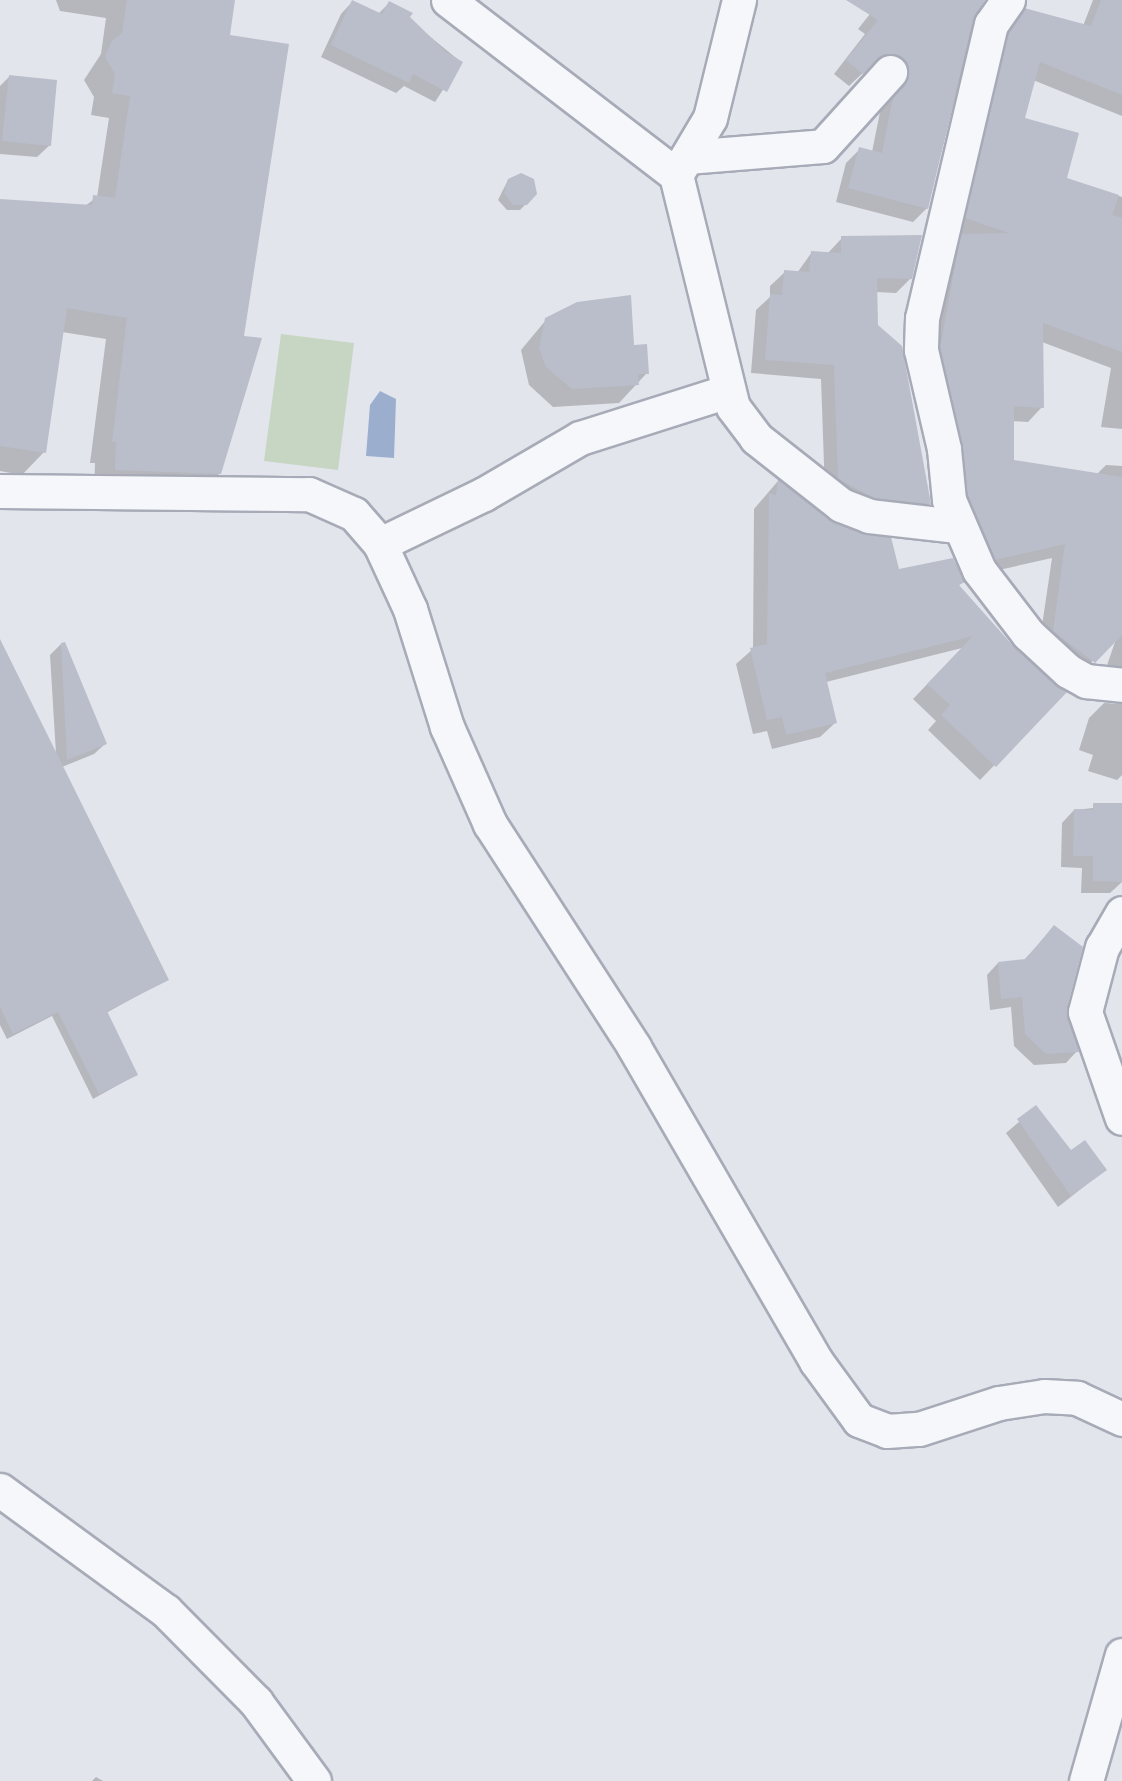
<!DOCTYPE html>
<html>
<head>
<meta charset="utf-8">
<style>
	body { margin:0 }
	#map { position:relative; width:1122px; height:1781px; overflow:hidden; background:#e3e5ec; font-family:"Golos Text",sans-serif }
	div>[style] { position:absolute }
	.green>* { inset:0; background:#c6d6c3 }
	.water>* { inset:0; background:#9caece }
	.shadow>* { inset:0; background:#0003 }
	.building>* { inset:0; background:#babeca }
	.roads { filter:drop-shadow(2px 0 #a7abb7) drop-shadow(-2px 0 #a7abb7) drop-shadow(0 2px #a7abb7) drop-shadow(0 -2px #a7abb7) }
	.street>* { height:33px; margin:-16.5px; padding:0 16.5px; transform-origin:16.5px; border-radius:16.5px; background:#f6f7fa }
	span { translate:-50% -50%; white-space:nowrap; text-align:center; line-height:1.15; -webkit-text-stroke:6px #f3f5f9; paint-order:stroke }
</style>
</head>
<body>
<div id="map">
	<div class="green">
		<div style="clip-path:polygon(281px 334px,354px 343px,338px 470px,264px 461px)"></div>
	</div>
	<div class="water">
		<div style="clip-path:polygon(380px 391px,396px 399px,394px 458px,366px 456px,370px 405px)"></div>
	</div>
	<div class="shadow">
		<div style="clip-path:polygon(56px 0,234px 0,228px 36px,219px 474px,197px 496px,94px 492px,95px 463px,90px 463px,106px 339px,62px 332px,44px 452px,22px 475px,0 471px,0 202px,85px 206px,97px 197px,109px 118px,91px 115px,94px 97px,84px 80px,101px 54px,106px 18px,60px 11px)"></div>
		<div style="clip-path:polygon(864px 0,980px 0,927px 208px,913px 222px,836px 202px,846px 163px,860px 149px,872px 152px,880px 112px,895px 90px,880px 67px,869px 67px,849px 86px,834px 74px,865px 34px,858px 29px,874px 9px)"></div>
		<div style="clip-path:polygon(1093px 0,1122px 0,1122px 116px,1033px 80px,1023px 119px,1065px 179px,1122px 197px,1122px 429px,1101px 427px,1111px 368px,1042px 342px,1042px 407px,1028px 422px,1012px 421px,1012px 461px,1096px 475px,1106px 465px,1122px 466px,1122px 692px,1102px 680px,1116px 639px,1076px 676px,1039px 646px,1052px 558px,981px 574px,926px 363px,947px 250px,961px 236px,951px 233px,994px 48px,1025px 10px,1083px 26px)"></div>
		<div style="clip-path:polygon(352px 2px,378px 14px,389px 3px,461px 62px,435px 102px,404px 86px,396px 93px,321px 57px,341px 14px)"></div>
		<div style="clip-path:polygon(9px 77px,50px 145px,37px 157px,0 154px,0 86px)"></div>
		<div style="clip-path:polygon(508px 180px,526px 204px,520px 210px,507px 210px,498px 200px)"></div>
		<div style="clip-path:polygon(842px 238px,911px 278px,896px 293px,876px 292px,877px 326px,929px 504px,915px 518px,825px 493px,821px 379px,751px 373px,756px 310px,770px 297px,770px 286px,785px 272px,797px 273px,812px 252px,828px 253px)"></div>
		<div style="clip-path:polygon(546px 320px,633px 346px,647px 373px,619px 403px,553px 407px,529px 385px,521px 350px)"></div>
		<div style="clip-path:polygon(778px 481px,897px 571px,963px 582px,958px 586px,1014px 649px,1065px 692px,980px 780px,928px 730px,936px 721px,913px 699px,962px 648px,826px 682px,835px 723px,820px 737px,772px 749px,767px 731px,753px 734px,736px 664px,753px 649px,754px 509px)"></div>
		<div style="clip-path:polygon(0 642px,56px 754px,50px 655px,61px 644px,105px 744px,94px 754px,62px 767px,168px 979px,106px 1013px,136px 1075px,93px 1099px,52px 1016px,7px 1039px,0 1025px)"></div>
		<div style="clip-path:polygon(1104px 703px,1122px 704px,1122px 775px,1117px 780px,1088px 771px,1093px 755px,1079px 750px,1089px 718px)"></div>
		<div style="clip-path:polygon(1122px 805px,1122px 882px,1110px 893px,1081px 893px,1082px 868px,1061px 867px,1062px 823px,1074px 810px)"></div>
		<div style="clip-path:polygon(1054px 927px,1077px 1051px,1066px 1063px,1034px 1065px,1014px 1046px,1011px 1007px,990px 1010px,987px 975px,998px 963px,1024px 960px)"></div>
		<div style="clip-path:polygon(1035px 1108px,1070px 1152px,1105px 1170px,1058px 1207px,1006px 1133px)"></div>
		<div style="clip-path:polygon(96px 1777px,103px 1781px,92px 1781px)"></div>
	</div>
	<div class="building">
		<div style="clip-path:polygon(127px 0,235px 0,230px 35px,289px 44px,244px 336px,262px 338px,221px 474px,115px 470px,116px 442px,112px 442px,127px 318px,67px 308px,46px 453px,0 446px,0 199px,92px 205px,93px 195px,115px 198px,130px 96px,112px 93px,115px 74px,105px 57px,111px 42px,122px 33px)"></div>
		<div style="clip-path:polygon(352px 0,382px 14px,389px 1px,413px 13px,410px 17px,446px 52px,463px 62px,447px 92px,413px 74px,409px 83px,331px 45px)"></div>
		<div style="clip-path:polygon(846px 0,985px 0,973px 20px,928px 209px,848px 188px,859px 147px,882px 153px,893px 97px,908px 75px,903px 59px,894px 54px,884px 54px,863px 74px,846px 60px,878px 20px)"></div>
		<div style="clip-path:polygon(1101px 0,1122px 0,1122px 95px,1040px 62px,1025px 118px,1079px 133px,1067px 178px,1119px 195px,1112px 215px,1122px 218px,1122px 352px,1043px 323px,1044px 408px,1014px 406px,1014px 460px,1122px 477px,1122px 635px,1095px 663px,1053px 631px,1065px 544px,995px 560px,967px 495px,962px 445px,940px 348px,961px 234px,1009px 233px,965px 218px,1008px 32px,1024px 8px,1091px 26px)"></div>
		<div style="clip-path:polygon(9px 75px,57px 80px,51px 146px,2px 141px)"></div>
		<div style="clip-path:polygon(521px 173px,534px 179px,537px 194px,527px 205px,513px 205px,504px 193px,508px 179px)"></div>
		<div style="clip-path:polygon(922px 235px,912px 279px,877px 278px,878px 325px,902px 346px,931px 504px,874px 498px,838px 479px,834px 365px,765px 360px,770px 294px,782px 295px,784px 270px,809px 272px,811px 251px,841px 253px,841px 236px)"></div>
		<div style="clip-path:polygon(631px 295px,634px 345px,647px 344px,649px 374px,638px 374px,639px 385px,572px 389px,546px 367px,539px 348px,545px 318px,577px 302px)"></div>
		<div style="clip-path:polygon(778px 479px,834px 522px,891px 537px,899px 569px,953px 558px,965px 582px,959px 585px,1015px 648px,1067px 692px,996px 767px,941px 715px,950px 705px,927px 684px,973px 636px,825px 673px,837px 723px,786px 735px,782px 717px,767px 720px,750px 648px,767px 644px,769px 493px,776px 495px)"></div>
		<div style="clip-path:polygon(0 639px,169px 980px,107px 1011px,138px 1075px,99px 1094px,58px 1012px,13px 1034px,0 1007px)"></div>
		<div style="clip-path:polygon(65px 642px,107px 744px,67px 760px,61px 643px)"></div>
		<div style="clip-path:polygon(1093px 803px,1122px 803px,1122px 882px,1093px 881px,1093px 856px,1073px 856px,1074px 809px,1093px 810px)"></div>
		<div style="clip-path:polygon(1054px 925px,1083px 947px,1067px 1008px,1079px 1052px,1046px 1054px,1025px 1034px,1022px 997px,1001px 999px,998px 962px,1026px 959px)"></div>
		<div style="clip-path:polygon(1036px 1105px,1071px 1150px,1085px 1140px,1107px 1170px,1071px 1196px,1017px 1119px)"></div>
	</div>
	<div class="roads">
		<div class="street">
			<div style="left:448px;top:0;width:287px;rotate:37.5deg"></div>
			<div style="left:676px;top:175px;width:66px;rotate:-59.2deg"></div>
			<div style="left:710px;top:118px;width:122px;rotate:-76.2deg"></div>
			<div style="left:1008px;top:0;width:29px;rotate:125deg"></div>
			<div style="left:991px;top:24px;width:302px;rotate:103.2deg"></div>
			<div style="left:922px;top:318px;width:32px;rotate:92deg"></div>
			<div style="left:921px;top:350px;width:102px;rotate:76.9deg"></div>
			<div style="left:944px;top:449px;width:51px;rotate:84.4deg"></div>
			<div style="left:949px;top:500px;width:76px;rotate:66.8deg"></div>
			<div style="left:979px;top:570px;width:81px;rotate:52.6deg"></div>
			<div style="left:1028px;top:634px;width:54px;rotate:42.8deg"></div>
			<div style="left:1068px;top:671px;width:21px;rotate:29deg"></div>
			<div style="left:1086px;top:681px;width:36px;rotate:6deg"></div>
			<div style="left:687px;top:157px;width:136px;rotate:-4.6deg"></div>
			<div style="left:823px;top:146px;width:100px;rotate:-47.8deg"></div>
			<div style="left:676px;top:175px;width:239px;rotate:76.2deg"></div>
			<div style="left:733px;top:407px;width:39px;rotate:53deg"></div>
			<div style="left:756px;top:438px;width:108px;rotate:38.2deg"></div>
			<div style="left:841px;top:505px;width:30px;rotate:21deg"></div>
			<div style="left:869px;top:516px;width:89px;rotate:6.5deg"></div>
			<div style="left:0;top:491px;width:309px;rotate:0.6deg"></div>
			<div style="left:309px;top:494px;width:49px;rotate:24deg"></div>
			<div style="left:354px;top:514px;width:40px;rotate:49deg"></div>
			<div style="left:380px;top:544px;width:72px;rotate:65.2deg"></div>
			<div style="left:410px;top:609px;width:124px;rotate:72.6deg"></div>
			<div style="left:447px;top:727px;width:106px;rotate:66.1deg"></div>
			<div style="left:490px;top:824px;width:265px;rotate:57.1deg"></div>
			<div style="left:634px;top:1047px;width:363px;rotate:59.9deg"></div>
			<div style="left:816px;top:1361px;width:73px;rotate:53.9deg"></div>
			<div style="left:859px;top:1420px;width:30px;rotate:21deg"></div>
			<div style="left:887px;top:1431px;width:32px;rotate:-4deg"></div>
			<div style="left:919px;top:1429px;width:84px;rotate:-18deg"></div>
			<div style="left:999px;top:1403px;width:46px;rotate:-8.8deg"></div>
			<div style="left:1044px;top:1396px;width:33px;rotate:3deg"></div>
			<div style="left:1077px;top:1398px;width:50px;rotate:25deg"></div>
			<div style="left:380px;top:544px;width:115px;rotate:-25.7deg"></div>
			<div style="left:484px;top:494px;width:111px;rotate:-30.3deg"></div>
			<div style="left:580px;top:438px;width:155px;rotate:-17.6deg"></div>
			<div style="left:1122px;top:913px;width:39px;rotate:120deg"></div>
			<div style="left:1102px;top:947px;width:67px;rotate:104.7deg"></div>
			<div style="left:1085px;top:1012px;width:112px;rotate:70.8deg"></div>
			<div style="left:0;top:1490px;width:205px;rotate:36.1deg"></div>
			<div style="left:166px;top:1611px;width:128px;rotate:45.3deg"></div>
			<div style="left:256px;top:1702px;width:98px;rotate:53.7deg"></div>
			<div style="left:1086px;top:1781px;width:131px;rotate:-74.1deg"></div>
		</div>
	</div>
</div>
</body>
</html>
